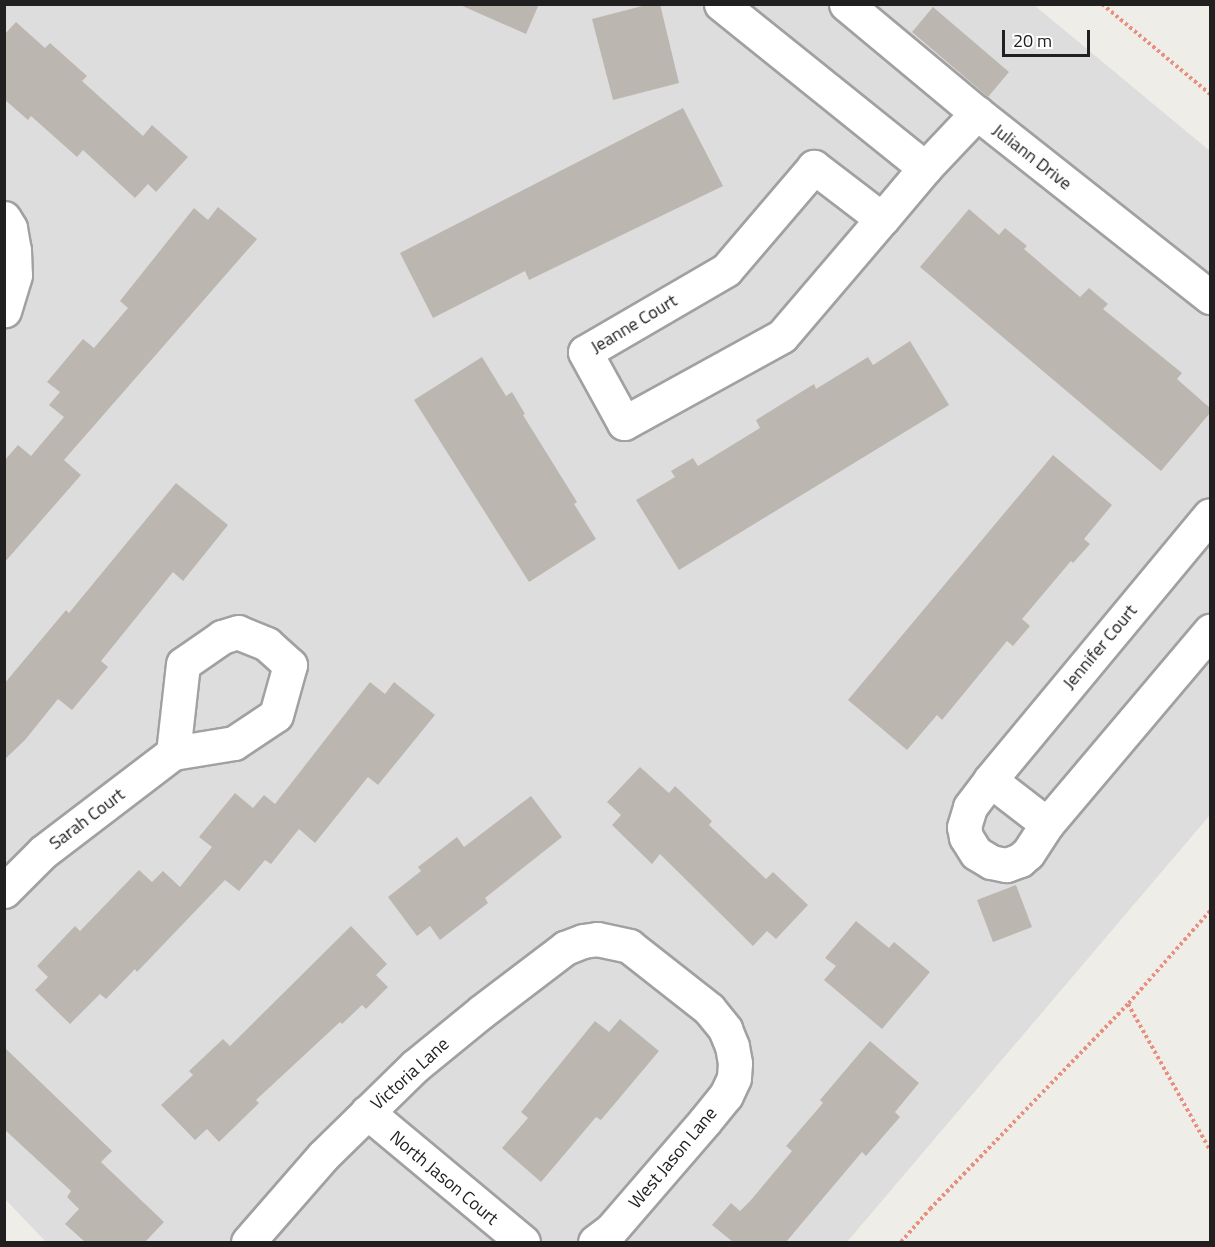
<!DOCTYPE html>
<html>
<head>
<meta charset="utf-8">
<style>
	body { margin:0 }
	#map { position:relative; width:1215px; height:1247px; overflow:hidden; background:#efede8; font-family:"Titillium Web",sans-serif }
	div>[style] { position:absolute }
	.residential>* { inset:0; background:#dedddd }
	.building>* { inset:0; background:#bcb6b1 }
	.path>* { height:4px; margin-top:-2px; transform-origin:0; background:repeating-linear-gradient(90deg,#e98f7f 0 3px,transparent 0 6px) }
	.roads { filter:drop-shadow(2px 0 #a1a1a1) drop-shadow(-2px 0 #a1a1a1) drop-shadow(0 2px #a1a1a1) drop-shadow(0 -2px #a1a1a1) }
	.minor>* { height:33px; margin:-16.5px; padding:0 16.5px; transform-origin:16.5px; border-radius:16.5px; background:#fff }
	span { translate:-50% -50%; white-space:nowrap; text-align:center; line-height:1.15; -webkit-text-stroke:4.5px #fff; paint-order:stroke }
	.street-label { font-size:18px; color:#202020 }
	.frame { position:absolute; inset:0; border:6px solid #202020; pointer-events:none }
	.scale { position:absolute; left:1002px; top:30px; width:88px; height:27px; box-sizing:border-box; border:3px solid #202020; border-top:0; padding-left:8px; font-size:18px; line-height:21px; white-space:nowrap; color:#202020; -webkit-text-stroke:4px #fff; paint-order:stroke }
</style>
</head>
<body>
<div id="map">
	<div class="residential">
		<div style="clip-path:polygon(5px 5px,1034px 5px,1210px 151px,1210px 815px,847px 1242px,46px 1242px,5px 1199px)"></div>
	</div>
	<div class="building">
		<div style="clip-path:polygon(458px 4px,539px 4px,526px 34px)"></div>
		<div style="clip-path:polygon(650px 4px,660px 4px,679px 83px,613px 100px,592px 19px)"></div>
		<div style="clip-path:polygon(933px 7px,1009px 72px,988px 97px,912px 32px)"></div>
		<div style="clip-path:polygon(16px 22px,45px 48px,50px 43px,87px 76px,82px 81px,143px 136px,152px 125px,188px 157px,156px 192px,148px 184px,135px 198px,83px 150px,77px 157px,31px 116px,28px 120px,4px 99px,4px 35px)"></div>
		<div style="clip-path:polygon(683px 108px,723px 186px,529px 280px,525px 271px,433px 318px,400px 253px)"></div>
		<div style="clip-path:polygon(218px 207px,257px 239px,64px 460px,81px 475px,4px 563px,4px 461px,18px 445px,31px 456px,64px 417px,49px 405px,60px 392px,47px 382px,83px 339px,94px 348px,128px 308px,120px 301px,194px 208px,208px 220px)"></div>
		<div style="clip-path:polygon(969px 209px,999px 235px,1005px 228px,1027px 246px,1024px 249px,1080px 297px,1089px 288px,1108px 304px,1103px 309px,1182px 373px,1177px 379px,1210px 408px,1210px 413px,1161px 471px,920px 267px)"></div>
		<div style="clip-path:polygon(910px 341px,949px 405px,679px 570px,636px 500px,675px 477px,671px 471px,693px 458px,698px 466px,760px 428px,756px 420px,814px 384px,816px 389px,868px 357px,873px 365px)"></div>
		<div style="clip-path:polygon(482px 357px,506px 396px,512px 392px,525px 414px,523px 415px,577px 502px,574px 504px,596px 539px,529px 582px,414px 400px)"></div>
		<div style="clip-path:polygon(1053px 455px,1112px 505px,1084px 539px,1090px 544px,1073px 563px,1071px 561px,1022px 619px,1030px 626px,1013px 646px,1007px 641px,942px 720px,937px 715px,907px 750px,848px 700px)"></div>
		<div style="clip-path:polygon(176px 483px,228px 525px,183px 581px,173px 572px,101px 661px,108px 667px,72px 710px,58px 699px,25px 740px,4px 760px,4px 684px,66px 610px,69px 613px)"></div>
		<div style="clip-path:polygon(370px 682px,385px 694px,394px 682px,435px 715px,378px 785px,368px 777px,315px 843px,299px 829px,271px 864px,265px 860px,239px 891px,225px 880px,137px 972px,135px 969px,106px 999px,100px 994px,70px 1024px,35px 990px,48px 977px,37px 966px,75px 926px,80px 931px,139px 870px,152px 882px,163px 871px,180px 887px,212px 847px,199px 837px,235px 793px,253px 808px,264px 795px,275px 804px)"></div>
		<div style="clip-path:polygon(640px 767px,669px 793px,675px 786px,712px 821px,709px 825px,766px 879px,773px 872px,808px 905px,776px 939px,767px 931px,753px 946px,660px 854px,652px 864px,612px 825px,621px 815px,607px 802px)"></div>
		<div style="clip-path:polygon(531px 796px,562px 837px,485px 898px,488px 903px,440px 940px,430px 926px,417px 936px,388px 897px,421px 871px,418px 867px,457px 837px,464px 847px)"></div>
		<div style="clip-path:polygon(1016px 885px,1032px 927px,993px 942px,977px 900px)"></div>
		<div style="clip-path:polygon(856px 921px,889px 948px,894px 942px,930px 972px,882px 1029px,824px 980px,836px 966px,825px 958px)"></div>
		<div style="clip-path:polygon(351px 926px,387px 964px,376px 975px,388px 987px,366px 1009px,362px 1005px,342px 1024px,340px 1022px,256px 1100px,259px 1103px,219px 1142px,207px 1129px,195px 1140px,161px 1105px,193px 1075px,189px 1071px,223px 1039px,230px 1046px)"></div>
		<div style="clip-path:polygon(620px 1019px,659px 1051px,601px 1120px,596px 1117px,541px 1182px,502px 1148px,528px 1118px,521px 1112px,595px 1021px,609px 1032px)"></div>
		<div style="clip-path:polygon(870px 1041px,919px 1083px,895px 1112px,900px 1117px,866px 1156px,862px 1152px,786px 1242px,733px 1242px,712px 1225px,731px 1203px,740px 1211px,751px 1200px,792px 1151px,786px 1146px,823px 1103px,820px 1100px)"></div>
		<div style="clip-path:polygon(4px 1047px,112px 1151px,101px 1162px,164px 1222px,145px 1242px,85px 1242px,65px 1224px,79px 1209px,67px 1197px,71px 1191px,4px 1129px)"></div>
	</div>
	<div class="path">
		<div style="left:1102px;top:4px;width:141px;rotate:39.8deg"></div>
		<div style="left:1210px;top:911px;width:124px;rotate:131.4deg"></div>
		<div style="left:1128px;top:1004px;width:167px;rotate:60.7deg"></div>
		<div style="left:901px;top:1242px;width:44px;rotate:-48.7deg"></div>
		<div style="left:930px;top:1209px;width:285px;rotate:-46deg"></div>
	</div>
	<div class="roads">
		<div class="minor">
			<div style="left:721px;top:4px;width:262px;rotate:38.8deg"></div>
			<div style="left:846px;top:4px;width:170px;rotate:39.8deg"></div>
			<div style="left:4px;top:218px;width:12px;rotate:59deg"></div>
			<div style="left:10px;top:228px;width:22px;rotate:80deg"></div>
			<div style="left:14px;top:250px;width:25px;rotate:88deg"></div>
			<div style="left:15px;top:275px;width:37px;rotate:107deg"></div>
			<div style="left:882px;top:219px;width:86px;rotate:-142.6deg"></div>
			<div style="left:814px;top:167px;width:135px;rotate:130.5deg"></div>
			<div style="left:726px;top:270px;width:163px;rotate:149.8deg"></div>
			<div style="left:585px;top:352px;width:81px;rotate:61.2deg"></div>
			<div style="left:624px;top:423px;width:180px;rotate:-28.8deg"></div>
			<div style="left:782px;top:336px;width:154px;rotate:-49.5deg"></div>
			<div style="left:882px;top:219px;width:67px;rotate:-49.9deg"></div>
			<div style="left:925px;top:168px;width:76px;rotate:-46.6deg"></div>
			<div style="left:977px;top:113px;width:297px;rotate:38.3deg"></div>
			<div style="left:990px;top:780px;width:72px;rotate:37.7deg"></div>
			<div style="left:1047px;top:824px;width:253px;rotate:-49.8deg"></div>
			<div style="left:1047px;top:824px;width:35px;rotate:123deg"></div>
			<div style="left:1028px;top:853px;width:11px;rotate:139deg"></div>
			<div style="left:1020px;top:860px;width:15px;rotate:160deg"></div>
			<div style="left:1006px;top:865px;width:15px;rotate:-169deg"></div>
			<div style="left:991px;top:862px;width:17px;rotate:-149deg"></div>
			<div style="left:976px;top:853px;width:19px;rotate:-122deg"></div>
			<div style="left:966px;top:837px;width:10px;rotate:-101deg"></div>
			<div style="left:964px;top:827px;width:21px;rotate:-73deg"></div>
			<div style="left:970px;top:807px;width:34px;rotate:-53deg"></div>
			<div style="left:990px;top:780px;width:344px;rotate:-50.3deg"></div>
			<div style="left:4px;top:891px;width:55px;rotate:-45deg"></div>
			<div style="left:43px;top:852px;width:163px;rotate:-37.3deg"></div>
			<div style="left:173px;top:753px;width:62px;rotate:-9.3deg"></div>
			<div style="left:234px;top:743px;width:50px;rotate:-33.7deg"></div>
			<div style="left:276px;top:715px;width:52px;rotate:-74.4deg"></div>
			<div style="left:290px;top:665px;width:31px;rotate:-138deg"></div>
			<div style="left:267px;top:644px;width:31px;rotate:-158deg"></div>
			<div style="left:238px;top:632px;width:17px;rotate:163deg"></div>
			<div style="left:222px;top:637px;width:47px;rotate:145.3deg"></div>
			<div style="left:183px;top:664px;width:90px;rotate:96.4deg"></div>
			<div style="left:367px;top:1112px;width:203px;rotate:39.8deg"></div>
			<div style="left:248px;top:1242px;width:114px;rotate:-48.9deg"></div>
			<div style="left:323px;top:1156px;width:129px;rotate:-44.4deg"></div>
			<div style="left:415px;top:1066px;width:85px;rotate:-39.3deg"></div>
			<div style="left:481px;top:1012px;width:106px;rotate:-37.3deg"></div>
			<div style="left:565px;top:948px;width:19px;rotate:-21deg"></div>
			<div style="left:583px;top:941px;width:14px;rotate:-8deg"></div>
			<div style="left:597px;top:939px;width:33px;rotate:12deg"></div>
			<div style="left:629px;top:946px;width:102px;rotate:38.2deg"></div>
			<div style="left:709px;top:1009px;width:26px;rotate:51deg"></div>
			<div style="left:725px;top:1029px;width:18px;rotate:68deg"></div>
			<div style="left:732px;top:1046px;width:17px;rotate:80deg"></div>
			<div style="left:735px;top:1063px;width:15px;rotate:94deg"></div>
			<div style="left:734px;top:1078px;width:19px;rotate:115deg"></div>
			<div style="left:726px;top:1095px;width:33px;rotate:129deg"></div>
			<div style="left:705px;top:1121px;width:144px;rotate:130.8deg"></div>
			<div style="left:611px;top:1230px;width:20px;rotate:143deg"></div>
		</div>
	</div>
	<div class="street-label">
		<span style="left:1032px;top:157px;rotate:38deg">Juliann Drive</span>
		<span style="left:634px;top:324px;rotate:-31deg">Jeanne Court</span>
		<span style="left:1100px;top:647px;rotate:-50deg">Jennifer Court</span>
		<span style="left:87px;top:819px;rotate:-37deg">Sarah Court</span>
		<span style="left:410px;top:1074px;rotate:-42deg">Victoria Lane</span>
		<span style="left:673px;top:1158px;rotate:-50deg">West Jason Lane</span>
		<span style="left:444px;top:1178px;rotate:40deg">North Jason Court</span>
	</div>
	<div class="frame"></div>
	<div class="scale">20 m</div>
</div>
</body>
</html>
